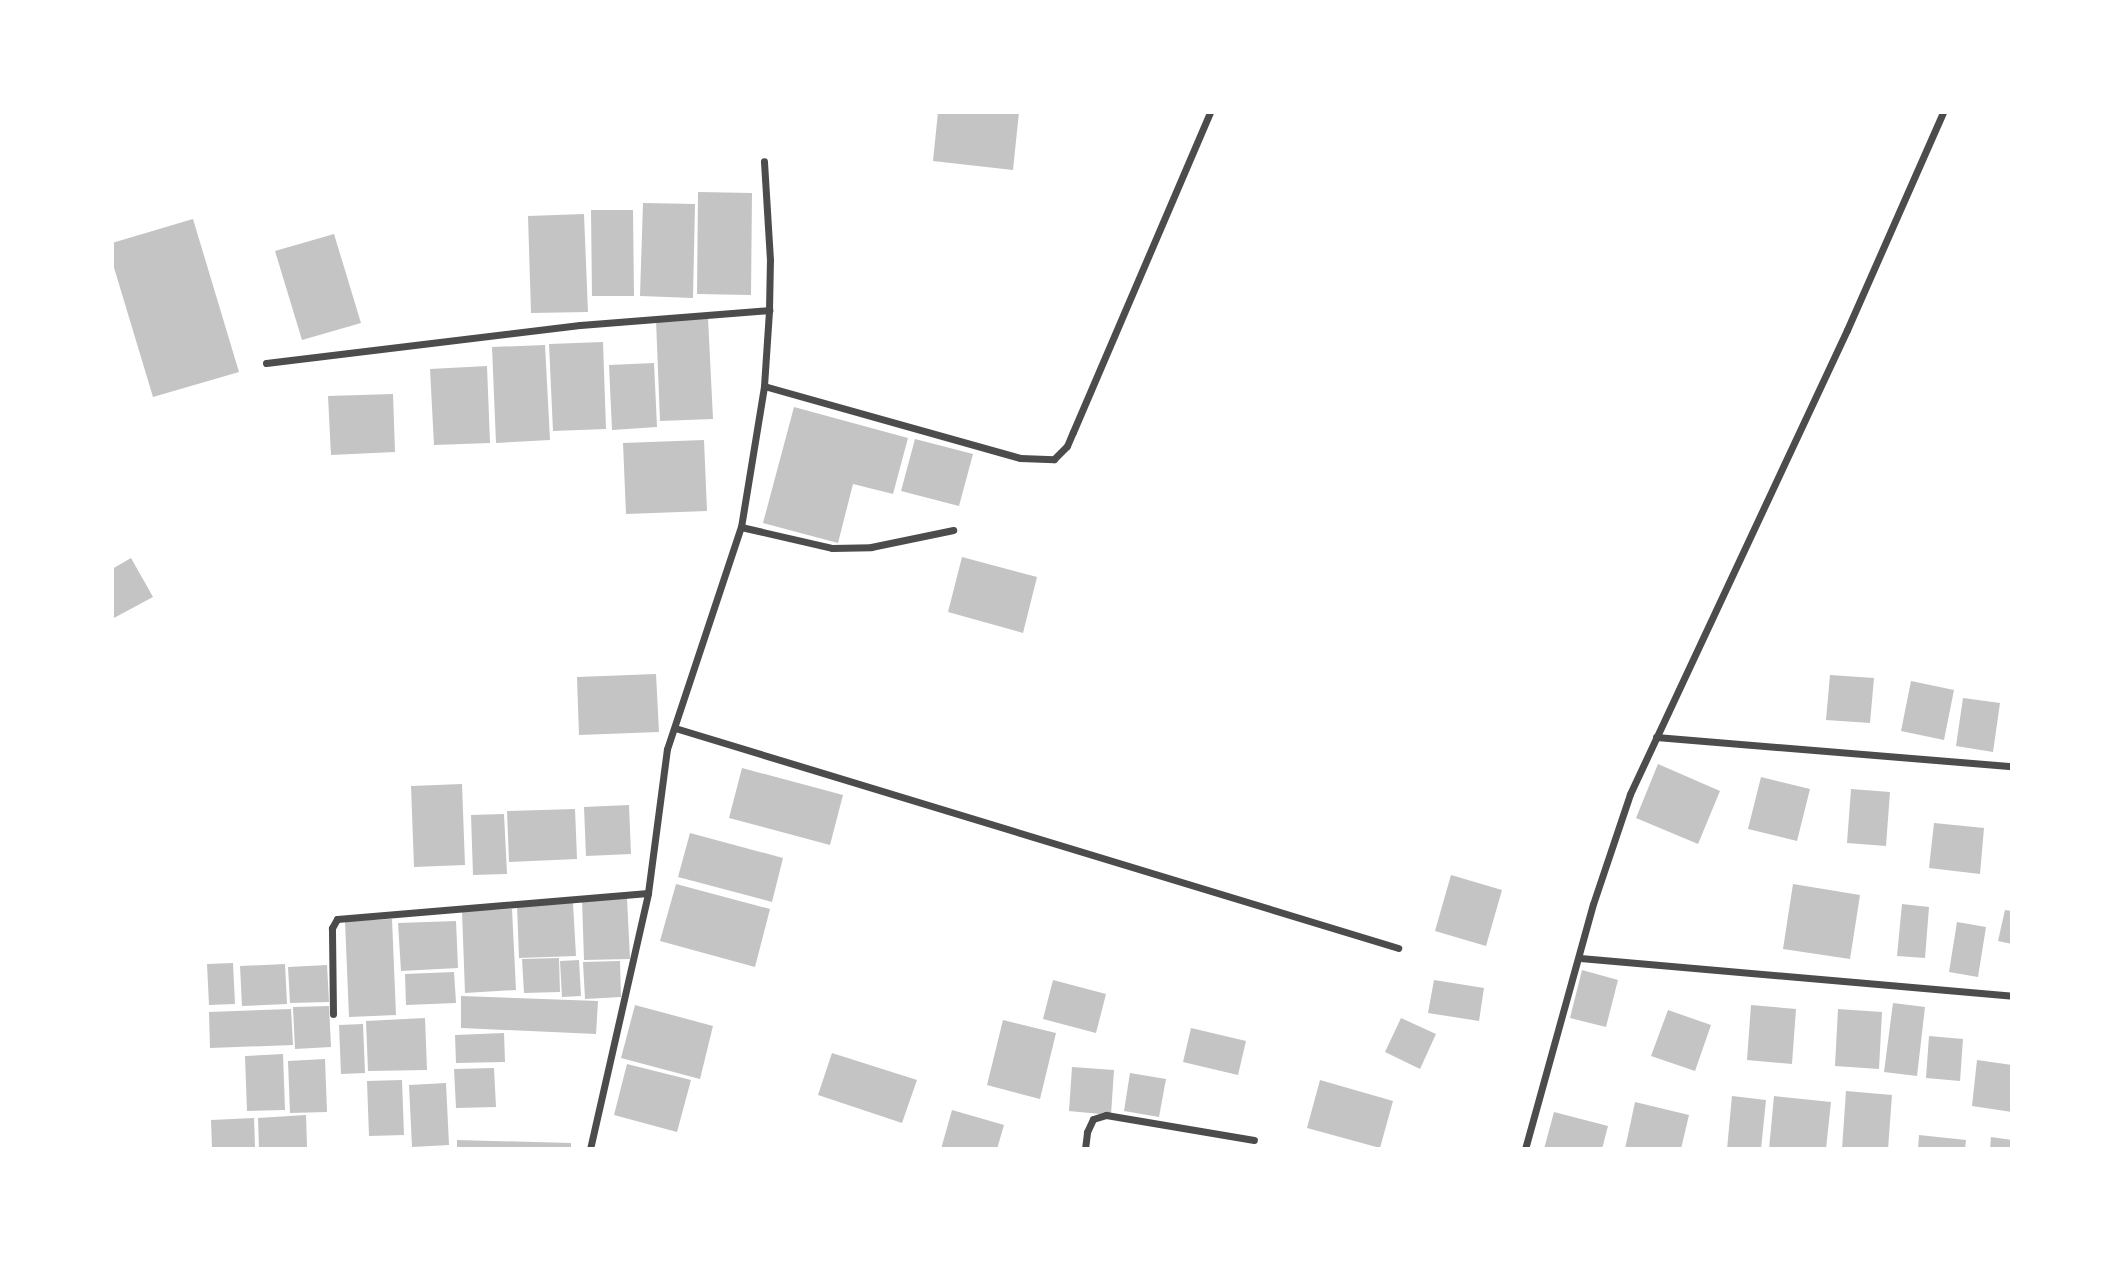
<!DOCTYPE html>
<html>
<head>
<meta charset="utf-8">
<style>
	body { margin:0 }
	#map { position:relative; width:2124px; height:1261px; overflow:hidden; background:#fff; font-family:Figtree,sans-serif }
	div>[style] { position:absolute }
	.building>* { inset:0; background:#c4c4c4 }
	.minor>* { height:7px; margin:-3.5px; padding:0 3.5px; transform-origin:3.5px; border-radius:3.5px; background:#4c4c4c }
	span { translate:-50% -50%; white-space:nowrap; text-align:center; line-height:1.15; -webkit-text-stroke:6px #fff; paint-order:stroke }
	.frame { position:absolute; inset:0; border:114px solid #fff; pointer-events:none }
</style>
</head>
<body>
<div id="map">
	<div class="building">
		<div style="clip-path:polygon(938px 112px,1019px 112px,1013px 170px,933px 161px)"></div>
		<div style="clip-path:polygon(698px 192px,752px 193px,751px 295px,697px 294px)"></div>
		<div style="clip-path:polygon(643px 203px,695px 204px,693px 298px,640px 296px)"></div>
		<div style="clip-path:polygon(591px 210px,633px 210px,634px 296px,592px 296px)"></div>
		<div style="clip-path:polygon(584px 214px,588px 312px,531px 313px,528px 216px)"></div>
		<div style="clip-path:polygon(193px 219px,239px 372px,153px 397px,112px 261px,112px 243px)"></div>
		<div style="clip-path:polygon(334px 234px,361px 323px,302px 340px,275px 251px)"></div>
		<div style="clip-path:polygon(708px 318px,713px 419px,660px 421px,656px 320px)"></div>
		<div style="clip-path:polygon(603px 342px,606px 429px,553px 431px,549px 344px)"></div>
		<div style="clip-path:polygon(545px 345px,550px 440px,496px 443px,492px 347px)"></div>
		<div style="clip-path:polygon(654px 363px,657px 427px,612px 430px,609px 365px)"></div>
		<div style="clip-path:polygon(487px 366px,490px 443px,434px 445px,430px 369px)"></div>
		<div style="clip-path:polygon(393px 394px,395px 452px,331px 455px,328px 396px)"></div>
		<div style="clip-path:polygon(794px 407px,908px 438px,893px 494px,853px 484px,838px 543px,763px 523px)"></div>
		<div style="clip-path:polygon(915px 439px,973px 454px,959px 506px,901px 491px)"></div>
		<div style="clip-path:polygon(704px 440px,707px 511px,626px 514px,623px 443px)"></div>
		<div style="clip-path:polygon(962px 557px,1037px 577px,1023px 633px,948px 612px)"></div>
		<div style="clip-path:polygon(131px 558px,153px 597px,112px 619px,112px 569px)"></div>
		<div style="clip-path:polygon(656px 674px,659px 732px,579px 735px,577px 677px)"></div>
		<div style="clip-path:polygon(1830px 675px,1874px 678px,1870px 723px,1826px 720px)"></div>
		<div style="clip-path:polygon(1911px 681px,1954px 690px,1944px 740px,1901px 731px)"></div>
		<div style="clip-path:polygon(1963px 698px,2000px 703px,1993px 752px,1956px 746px)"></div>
		<div style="clip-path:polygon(1658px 764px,1720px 791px,1698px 844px,1636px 818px)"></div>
		<div style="clip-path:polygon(742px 768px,843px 795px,830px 845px,729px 818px)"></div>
		<div style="clip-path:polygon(1761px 777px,1810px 789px,1797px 841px,1748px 829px)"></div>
		<div style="clip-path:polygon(462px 784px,465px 865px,414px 867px,411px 786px)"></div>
		<div style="clip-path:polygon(1851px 789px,1890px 792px,1886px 846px,1847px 843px)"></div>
		<div style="clip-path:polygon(629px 805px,631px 854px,586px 856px,584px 807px)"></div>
		<div style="clip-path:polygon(575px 809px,577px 859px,509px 862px,507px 811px)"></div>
		<div style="clip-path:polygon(504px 814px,507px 874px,473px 875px,471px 815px)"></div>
		<div style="clip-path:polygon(1934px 823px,1984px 828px,1980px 874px,1929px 868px)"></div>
		<div style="clip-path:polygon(690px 833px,783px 858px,772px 902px,678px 877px)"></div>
		<div style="clip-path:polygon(1451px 875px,1502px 890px,1486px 946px,1435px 931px)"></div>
		<div style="clip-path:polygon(676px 884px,770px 909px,755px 967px,660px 941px)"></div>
		<div style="clip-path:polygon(1793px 884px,1860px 895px,1850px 959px,1783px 949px)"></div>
		<div style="clip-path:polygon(627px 898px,630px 959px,584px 960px,582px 899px)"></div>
		<div style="clip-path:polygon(573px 903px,576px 956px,519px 958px,517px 905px)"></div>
		<div style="clip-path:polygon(1902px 904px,1929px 907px,1925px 958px,1897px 956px)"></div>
		<div style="clip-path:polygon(512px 909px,516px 990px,465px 993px,462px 911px)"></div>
		<div style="clip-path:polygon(2005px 910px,2012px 911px,2012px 944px,1998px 941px)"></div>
		<div style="clip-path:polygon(392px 919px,396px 1015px,349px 1017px,345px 921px)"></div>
		<div style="clip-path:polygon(456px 921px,458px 968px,401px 971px,398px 923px)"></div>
		<div style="clip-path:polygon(1957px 922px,1986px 927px,1978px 977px,1949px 972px)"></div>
		<div style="clip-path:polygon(559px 958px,560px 992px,524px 993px,522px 959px)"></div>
		<div style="clip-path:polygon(579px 960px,581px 996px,562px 997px,560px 961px)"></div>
		<div style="clip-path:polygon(620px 961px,621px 997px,585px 999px,583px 962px)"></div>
		<div style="clip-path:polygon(233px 963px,235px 1004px,209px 1005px,207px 964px)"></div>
		<div style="clip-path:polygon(285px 964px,287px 1004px,242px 1006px,240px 966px)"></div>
		<div style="clip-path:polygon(327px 965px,329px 1002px,290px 1003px,288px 967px)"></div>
		<div style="clip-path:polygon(1582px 970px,1618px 980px,1606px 1027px,1570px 1018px)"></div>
		<div style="clip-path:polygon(454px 972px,456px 1003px,406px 1005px,405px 974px)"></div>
		<div style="clip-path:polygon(1053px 980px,1106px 994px,1096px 1033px,1043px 1019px)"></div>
		<div style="clip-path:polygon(1434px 980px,1484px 988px,1479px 1021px,1428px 1013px)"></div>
		<div style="clip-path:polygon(461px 996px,598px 1001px,596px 1034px,461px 1028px)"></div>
		<div style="clip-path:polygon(1893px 1003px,1925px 1007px,1917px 1076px,1884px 1072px)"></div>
		<div style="clip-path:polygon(635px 1005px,713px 1026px,700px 1079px,621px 1058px)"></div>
		<div style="clip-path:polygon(1751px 1005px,1796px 1009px,1792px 1064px,1747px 1060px)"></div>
		<div style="clip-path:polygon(329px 1006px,331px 1047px,295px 1049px,293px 1007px)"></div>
		<div style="clip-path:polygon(291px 1009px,293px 1045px,210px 1048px,209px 1012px)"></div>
		<div style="clip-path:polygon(1838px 1009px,1882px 1012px,1879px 1069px,1835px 1066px)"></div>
		<div style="clip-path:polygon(1668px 1010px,1711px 1025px,1695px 1071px,1651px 1056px)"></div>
		<div style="clip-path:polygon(425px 1018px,427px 1070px,368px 1071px,366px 1021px)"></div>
		<div style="clip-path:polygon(1401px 1018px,1436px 1034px,1420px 1069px,1385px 1052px)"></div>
		<div style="clip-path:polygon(1003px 1020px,1056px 1033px,1040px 1099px,987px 1085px)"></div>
		<div style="clip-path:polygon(363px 1024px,365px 1073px,341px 1074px,339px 1025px)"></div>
		<div style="clip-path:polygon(1191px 1028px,1246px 1041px,1238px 1075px,1183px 1062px)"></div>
		<div style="clip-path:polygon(504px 1033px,505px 1062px,456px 1063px,455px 1035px)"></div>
		<div style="clip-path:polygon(1929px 1036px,1963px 1039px,1960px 1081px,1926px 1078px)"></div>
		<div style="clip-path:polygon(832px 1053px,917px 1080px,902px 1123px,818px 1095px)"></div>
		<div style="clip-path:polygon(283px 1054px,285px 1110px,247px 1111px,245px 1056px)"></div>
		<div style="clip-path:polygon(325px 1059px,327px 1112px,290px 1113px,288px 1061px)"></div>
		<div style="clip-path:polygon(1977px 1060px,2012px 1065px,2012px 1112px,1972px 1106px)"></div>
		<div style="clip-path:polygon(627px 1064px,691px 1080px,677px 1132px,614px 1115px)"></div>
		<div style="clip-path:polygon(1072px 1067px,1114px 1070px,1111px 1115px,1069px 1111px)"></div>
		<div style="clip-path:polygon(494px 1068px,496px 1107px,456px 1108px,454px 1069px)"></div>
		<div style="clip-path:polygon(1130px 1073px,1166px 1079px,1159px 1117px,1124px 1111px)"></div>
		<div style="clip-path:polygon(402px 1080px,404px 1135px,369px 1136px,367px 1081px)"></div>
		<div style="clip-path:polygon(1320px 1080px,1393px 1101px,1380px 1148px,1307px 1128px)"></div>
		<div style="clip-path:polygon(446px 1083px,449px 1145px,412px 1147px,409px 1085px)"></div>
		<div style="clip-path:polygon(1846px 1091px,1892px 1095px,1888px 1149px,1842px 1149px)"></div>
		<div style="clip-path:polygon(1732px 1096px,1766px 1100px,1761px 1149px,1727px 1149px)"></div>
		<div style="clip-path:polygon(1774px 1096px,1831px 1102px,1826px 1149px,1769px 1149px)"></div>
		<div style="clip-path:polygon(1635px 1102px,1689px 1115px,1681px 1149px,1625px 1149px)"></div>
		<div style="clip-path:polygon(952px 1110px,1004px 1125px,997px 1149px,941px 1149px)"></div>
		<div style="clip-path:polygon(1554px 1112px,1608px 1126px,1602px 1149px,1544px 1149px)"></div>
		<div style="clip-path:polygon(306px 1115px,307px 1147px,259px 1149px,258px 1118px)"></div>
		<div style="clip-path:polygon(254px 1118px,255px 1147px,212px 1149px,211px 1120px)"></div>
		<div style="clip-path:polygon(1919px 1135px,1966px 1140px,1965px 1149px,1918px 1149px)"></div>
		<div style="clip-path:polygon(1991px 1137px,2012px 1140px,2012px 1149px,1990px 1149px)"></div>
		<div style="clip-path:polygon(457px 1140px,571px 1143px,571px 1149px,457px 1149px)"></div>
	</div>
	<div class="minor">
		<div style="left:266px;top:363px;width:316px;rotate:-6.9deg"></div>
		<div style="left:580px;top:325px;width:190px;rotate:-4.5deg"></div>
		<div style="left:764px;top:386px;width:266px;rotate:15.7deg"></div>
		<div style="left:1020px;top:458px;width:34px;rotate:2deg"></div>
		<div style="left:1054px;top:459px;width:18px;rotate:-45deg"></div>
		<div style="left:1067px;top:446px;width:15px;rotate:-67deg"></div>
		<div style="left:1073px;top:432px;width:348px;rotate:-66.8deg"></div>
		<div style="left:741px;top:527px;width:93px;rotate:13deg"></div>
		<div style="left:832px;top:548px;width:39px;rotate:-1deg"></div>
		<div style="left:871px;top:547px;width:84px;rotate:-11.7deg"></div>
		<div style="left:675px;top:728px;width:756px;rotate:16.92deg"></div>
		<div style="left:1656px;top:737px;width:357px;rotate:4.7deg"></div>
		<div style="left:1580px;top:958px;width:434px;rotate:5deg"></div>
		<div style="left:333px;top:1014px;width:86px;rotate:-90.7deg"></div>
		<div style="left:332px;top:928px;width:10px;rotate:-61deg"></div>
		<div style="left:337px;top:919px;width:312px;rotate:-4.8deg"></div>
		<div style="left:590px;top:1149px;width:262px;rotate:-77.2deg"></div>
		<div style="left:648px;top:893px;width:145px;rotate:-82.5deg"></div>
		<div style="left:667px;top:749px;width:234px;rotate:-71.6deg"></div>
		<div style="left:741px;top:527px;width:143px;rotate:-80.7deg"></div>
		<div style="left:764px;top:386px;width:76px;rotate:-86.2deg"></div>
		<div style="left:769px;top:310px;width:50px;rotate:-88.9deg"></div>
		<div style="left:770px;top:260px;width:99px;rotate:-93.5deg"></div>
		<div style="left:1085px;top:1149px;width:17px;rotate:-83deg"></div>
		<div style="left:1087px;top:1132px;width:14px;rotate:-65deg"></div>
		<div style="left:1093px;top:1119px;width:14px;rotate:-17deg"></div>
		<div style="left:1106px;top:1115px;width:150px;rotate:9.6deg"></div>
		<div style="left:1525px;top:1149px;width:254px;rotate:-74.5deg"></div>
		<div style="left:1593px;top:904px;width:116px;rotate:-71.4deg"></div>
		<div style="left:1630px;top:794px;width:512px;rotate:-64.94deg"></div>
		<div style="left:1847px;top:330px;width:238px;rotate:-66.2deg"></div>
	</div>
	<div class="frame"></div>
</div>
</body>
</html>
